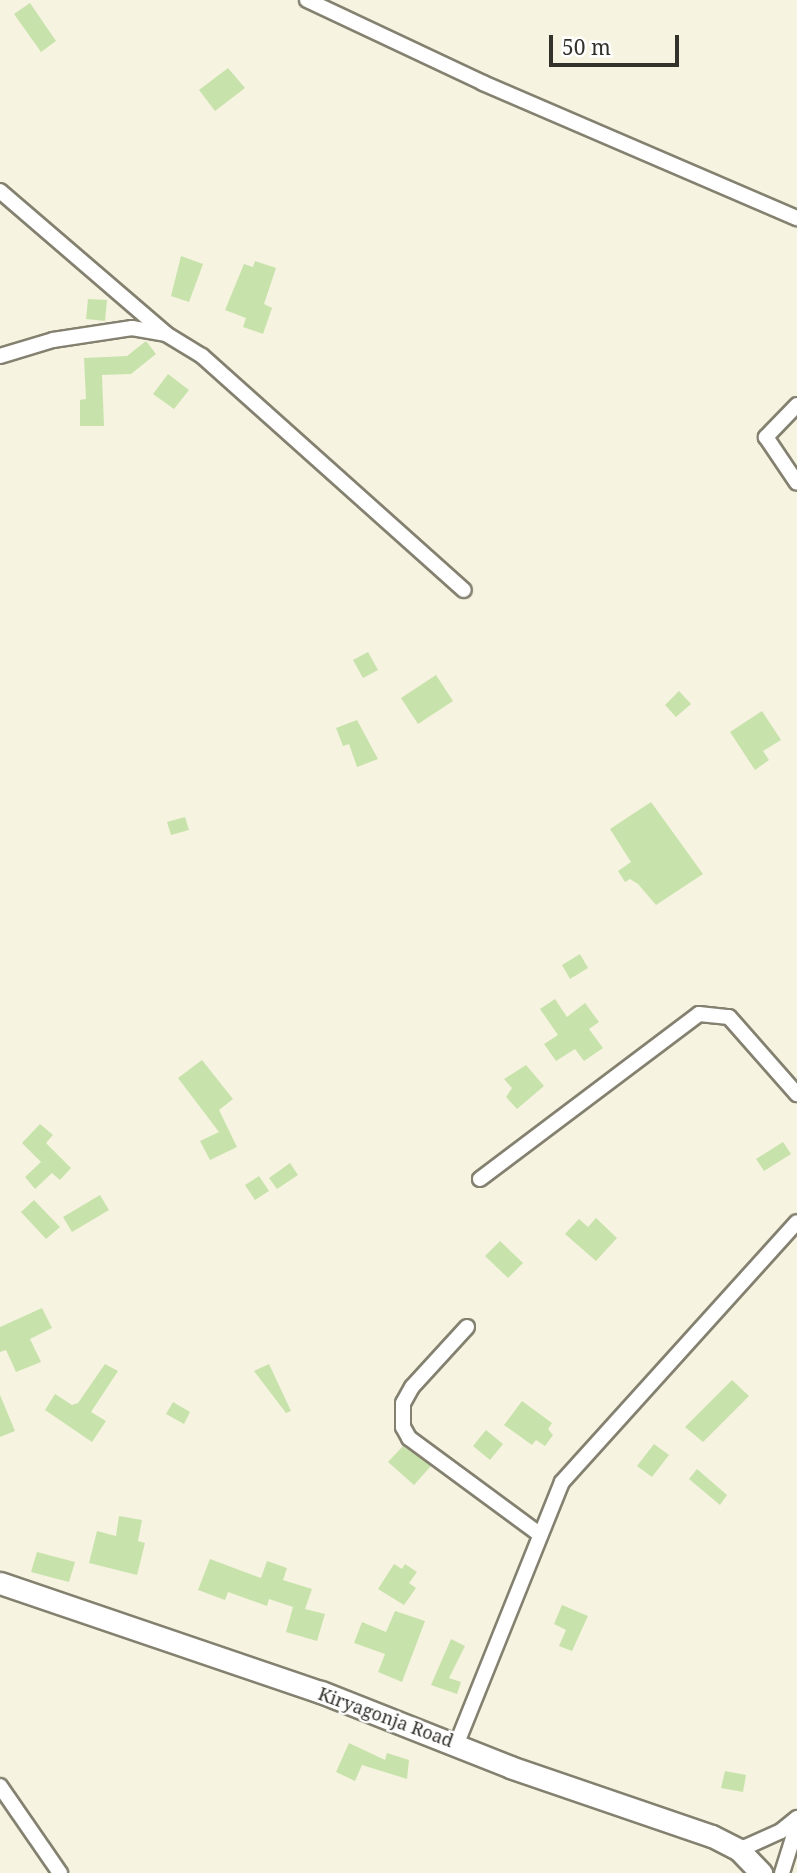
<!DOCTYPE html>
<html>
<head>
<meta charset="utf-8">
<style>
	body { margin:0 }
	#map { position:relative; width:797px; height:1873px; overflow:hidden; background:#f6f3e0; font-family:"Noto Serif",serif }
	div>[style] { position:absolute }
	.building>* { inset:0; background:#c7e3ab }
	.roads { filter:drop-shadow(2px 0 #848170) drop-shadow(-2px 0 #848170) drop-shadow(0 2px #848170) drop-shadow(0 -2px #848170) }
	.street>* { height:14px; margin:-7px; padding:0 7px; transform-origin:7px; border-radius:7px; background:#fff }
	.secondary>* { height:21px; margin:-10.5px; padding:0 10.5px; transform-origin:10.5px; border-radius:10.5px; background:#fff }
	span { translate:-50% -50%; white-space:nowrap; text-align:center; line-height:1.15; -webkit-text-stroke:5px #fff; paint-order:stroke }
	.street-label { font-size:18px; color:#32312a }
	.scale { position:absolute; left:549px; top:35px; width:130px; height:32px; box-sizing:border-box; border:4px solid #32312a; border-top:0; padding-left:9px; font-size:21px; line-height:24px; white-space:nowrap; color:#32312a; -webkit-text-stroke:5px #fff; paint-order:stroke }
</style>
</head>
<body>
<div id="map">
	<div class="building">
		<div style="clip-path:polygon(30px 3px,56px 41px,41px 52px,14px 14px)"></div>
		<div style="clip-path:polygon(228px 68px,245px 88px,215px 111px,199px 90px)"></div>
		<div style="clip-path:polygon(181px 256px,203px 264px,189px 302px,171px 296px)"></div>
		<div style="clip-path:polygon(255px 261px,276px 268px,264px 304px,272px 308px,263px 334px,243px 327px,246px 318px,225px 310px,244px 264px,253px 267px)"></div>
		<div style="clip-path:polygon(88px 299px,107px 300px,105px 321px,86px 319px)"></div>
		<div style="clip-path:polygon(146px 341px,156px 354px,131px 374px,102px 375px,104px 426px,80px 426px,80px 400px,86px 399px,84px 358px,127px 356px)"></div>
		<div style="clip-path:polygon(168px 374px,189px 390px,174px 409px,153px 394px)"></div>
		<div style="clip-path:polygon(368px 652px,378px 670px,363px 678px,353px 660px)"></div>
		<div style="clip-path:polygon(436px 675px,453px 701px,418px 724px,401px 698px)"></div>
		<div style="clip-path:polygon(679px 691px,691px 704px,676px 717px,665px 705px)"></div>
		<div style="clip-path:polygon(762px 711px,781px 740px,763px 751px,769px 760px,755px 770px,730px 732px)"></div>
		<div style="clip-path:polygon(357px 720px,378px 759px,357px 767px,349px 744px,343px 746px,336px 728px)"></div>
		<div style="clip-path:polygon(651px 802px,703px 874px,656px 905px,638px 884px,630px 879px,625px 882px,618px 871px,631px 862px,610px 829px)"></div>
		<div style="clip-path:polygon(185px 817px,189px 830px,171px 835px,167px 822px)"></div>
		<div style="clip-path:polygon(580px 954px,588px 968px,570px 979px,562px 965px)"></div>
		<div style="clip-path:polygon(555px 999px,567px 1017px,585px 1003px,599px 1022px,589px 1029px,603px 1048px,584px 1061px,575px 1049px,556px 1061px,544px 1044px,558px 1035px,540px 1009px)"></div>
		<div style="clip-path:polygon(202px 1060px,233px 1099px,219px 1110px,237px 1147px,210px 1160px,200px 1141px,219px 1132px,178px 1078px)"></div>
		<div style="clip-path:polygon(526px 1065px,544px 1086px,517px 1109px,506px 1097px,512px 1088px,504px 1079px)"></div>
		<div style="clip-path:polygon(40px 1124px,53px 1135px,46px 1143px,71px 1168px,60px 1180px,52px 1173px,35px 1189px,25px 1177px,41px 1162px,22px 1143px)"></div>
		<div style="clip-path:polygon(783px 1142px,791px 1154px,764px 1171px,756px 1159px)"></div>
		<div style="clip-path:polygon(290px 1163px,298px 1175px,277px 1189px,269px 1178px)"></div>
		<div style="clip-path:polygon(259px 1176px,269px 1191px,255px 1200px,245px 1185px)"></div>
		<div style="clip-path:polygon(100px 1195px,109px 1210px,72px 1232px,63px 1217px)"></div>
		<div style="clip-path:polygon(34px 1200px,60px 1227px,46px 1239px,21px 1212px)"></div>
		<div style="clip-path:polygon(596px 1218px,617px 1238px,596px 1261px,565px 1234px,579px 1219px,588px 1227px)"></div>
		<div style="clip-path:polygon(500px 1241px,523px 1263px,508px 1278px,485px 1256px)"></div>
		<div style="clip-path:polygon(42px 1308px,52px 1328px,30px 1339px,41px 1362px,16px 1372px,6px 1350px,0 1352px,0 1327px)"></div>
		<div style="clip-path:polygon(105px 1364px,118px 1371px,91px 1412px,106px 1421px,92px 1442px,45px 1410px,55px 1394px,72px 1405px,78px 1403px)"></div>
		<div style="clip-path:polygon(269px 1364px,291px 1411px,286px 1413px,254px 1371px)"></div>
		<div style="clip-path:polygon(732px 1380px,749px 1396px,703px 1442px,685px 1427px)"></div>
		<div style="clip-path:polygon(0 1395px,15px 1431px,0 1437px)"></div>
		<div style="clip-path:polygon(522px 1401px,552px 1423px,548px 1429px,553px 1435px,545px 1446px,536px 1440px,532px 1445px,504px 1425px)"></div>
		<div style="clip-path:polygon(173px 1402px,190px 1412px,184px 1424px,166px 1414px)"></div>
		<div style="clip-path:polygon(486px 1430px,503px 1444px,490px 1460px,473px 1446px)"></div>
		<div style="clip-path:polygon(654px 1444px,669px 1455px,652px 1477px,637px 1466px)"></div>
		<div style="clip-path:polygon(403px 1446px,431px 1466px,414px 1485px,388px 1462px)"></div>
		<div style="clip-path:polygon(697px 1469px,727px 1495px,720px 1505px,689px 1479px)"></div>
		<div style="clip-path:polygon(119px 1516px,142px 1520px,138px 1541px,145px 1543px,137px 1575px,89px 1563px,97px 1531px,116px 1536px)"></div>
		<div style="clip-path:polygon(37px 1552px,75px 1562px,69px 1582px,31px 1572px)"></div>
		<div style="clip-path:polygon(210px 1559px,261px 1578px,267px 1561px,287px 1568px,283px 1580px,312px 1589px,305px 1609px,325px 1614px,317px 1641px,286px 1632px,293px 1607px,269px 1599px,267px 1606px,228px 1592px,225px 1600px,198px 1590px)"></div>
		<div style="clip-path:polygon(394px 1564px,402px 1569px,405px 1564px,417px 1572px,409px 1583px,416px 1588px,404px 1605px,378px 1589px)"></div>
		<div style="clip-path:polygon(562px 1605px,588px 1616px,572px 1651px,559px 1646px,566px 1630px,554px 1624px)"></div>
		<div style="clip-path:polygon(395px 1611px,425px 1621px,402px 1682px,378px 1672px,385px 1654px,354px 1643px,362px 1622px,386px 1632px)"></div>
		<div style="clip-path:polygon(451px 1639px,465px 1646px,449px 1678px,461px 1682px,457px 1694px,431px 1685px)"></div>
		<div style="clip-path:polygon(349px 1743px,385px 1760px,387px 1753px,409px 1760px,407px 1779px,362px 1765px,355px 1781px,336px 1772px)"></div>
		<div style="clip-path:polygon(725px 1771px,746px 1775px,743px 1792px,721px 1788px)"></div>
	</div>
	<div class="roads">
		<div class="street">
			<div style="left:307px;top:0;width:195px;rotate:25.2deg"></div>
			<div style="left:483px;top:83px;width:342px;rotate:23.3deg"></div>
			<div style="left:0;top:191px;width:218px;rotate:40.7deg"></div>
			<div style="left:0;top:356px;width:55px;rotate:-16.8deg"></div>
			<div style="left:53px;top:340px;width:80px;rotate:-8.6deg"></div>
			<div style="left:132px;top:328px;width:35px;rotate:10deg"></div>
			<div style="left:166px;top:334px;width:42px;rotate:31.4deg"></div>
			<div style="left:202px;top:356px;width:351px;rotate:41.8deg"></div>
			<div style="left:797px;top:405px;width:45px;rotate:134.1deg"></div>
			<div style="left:766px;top:437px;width:55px;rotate:56deg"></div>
			<div style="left:480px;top:1179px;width:274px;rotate:-37deg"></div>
			<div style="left:699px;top:1014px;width:30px;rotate:6deg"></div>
			<div style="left:729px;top:1017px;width:103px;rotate:48.6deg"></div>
			<div style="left:467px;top:1327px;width:81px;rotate:132.5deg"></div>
			<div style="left:412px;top:1387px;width:18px;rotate:119deg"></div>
			<div style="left:403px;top:1403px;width:24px;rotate:90deg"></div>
			<div style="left:403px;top:1427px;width:13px;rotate:61deg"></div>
			<div style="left:409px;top:1438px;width:162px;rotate:36.4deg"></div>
			<div style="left:457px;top:1743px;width:281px;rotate:-68.1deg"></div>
			<div style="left:562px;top:1482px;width:350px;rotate:-47.9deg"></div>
			<div style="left:0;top:1786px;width:106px;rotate:55.4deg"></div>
			<div style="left:739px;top:1850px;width:46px;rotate:-24.3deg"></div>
			<div style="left:781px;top:1831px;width:21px;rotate:-39deg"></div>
			<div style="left:782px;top:1873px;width:50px;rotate:-72.6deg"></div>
		</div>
		<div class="secondary">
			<div style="left:0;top:1583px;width:339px;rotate:18.8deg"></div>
			<div style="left:321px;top:1692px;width:203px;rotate:21.6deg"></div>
			<div style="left:510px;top:1767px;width:213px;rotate:18.9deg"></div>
			<div style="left:712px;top:1836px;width:30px;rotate:27deg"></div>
			<div style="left:739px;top:1850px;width:32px;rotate:46deg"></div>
		</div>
	</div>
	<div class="street-label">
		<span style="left:386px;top:1717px;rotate:20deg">Kiryagonja Road</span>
	</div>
	<div class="scale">50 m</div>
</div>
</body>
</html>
